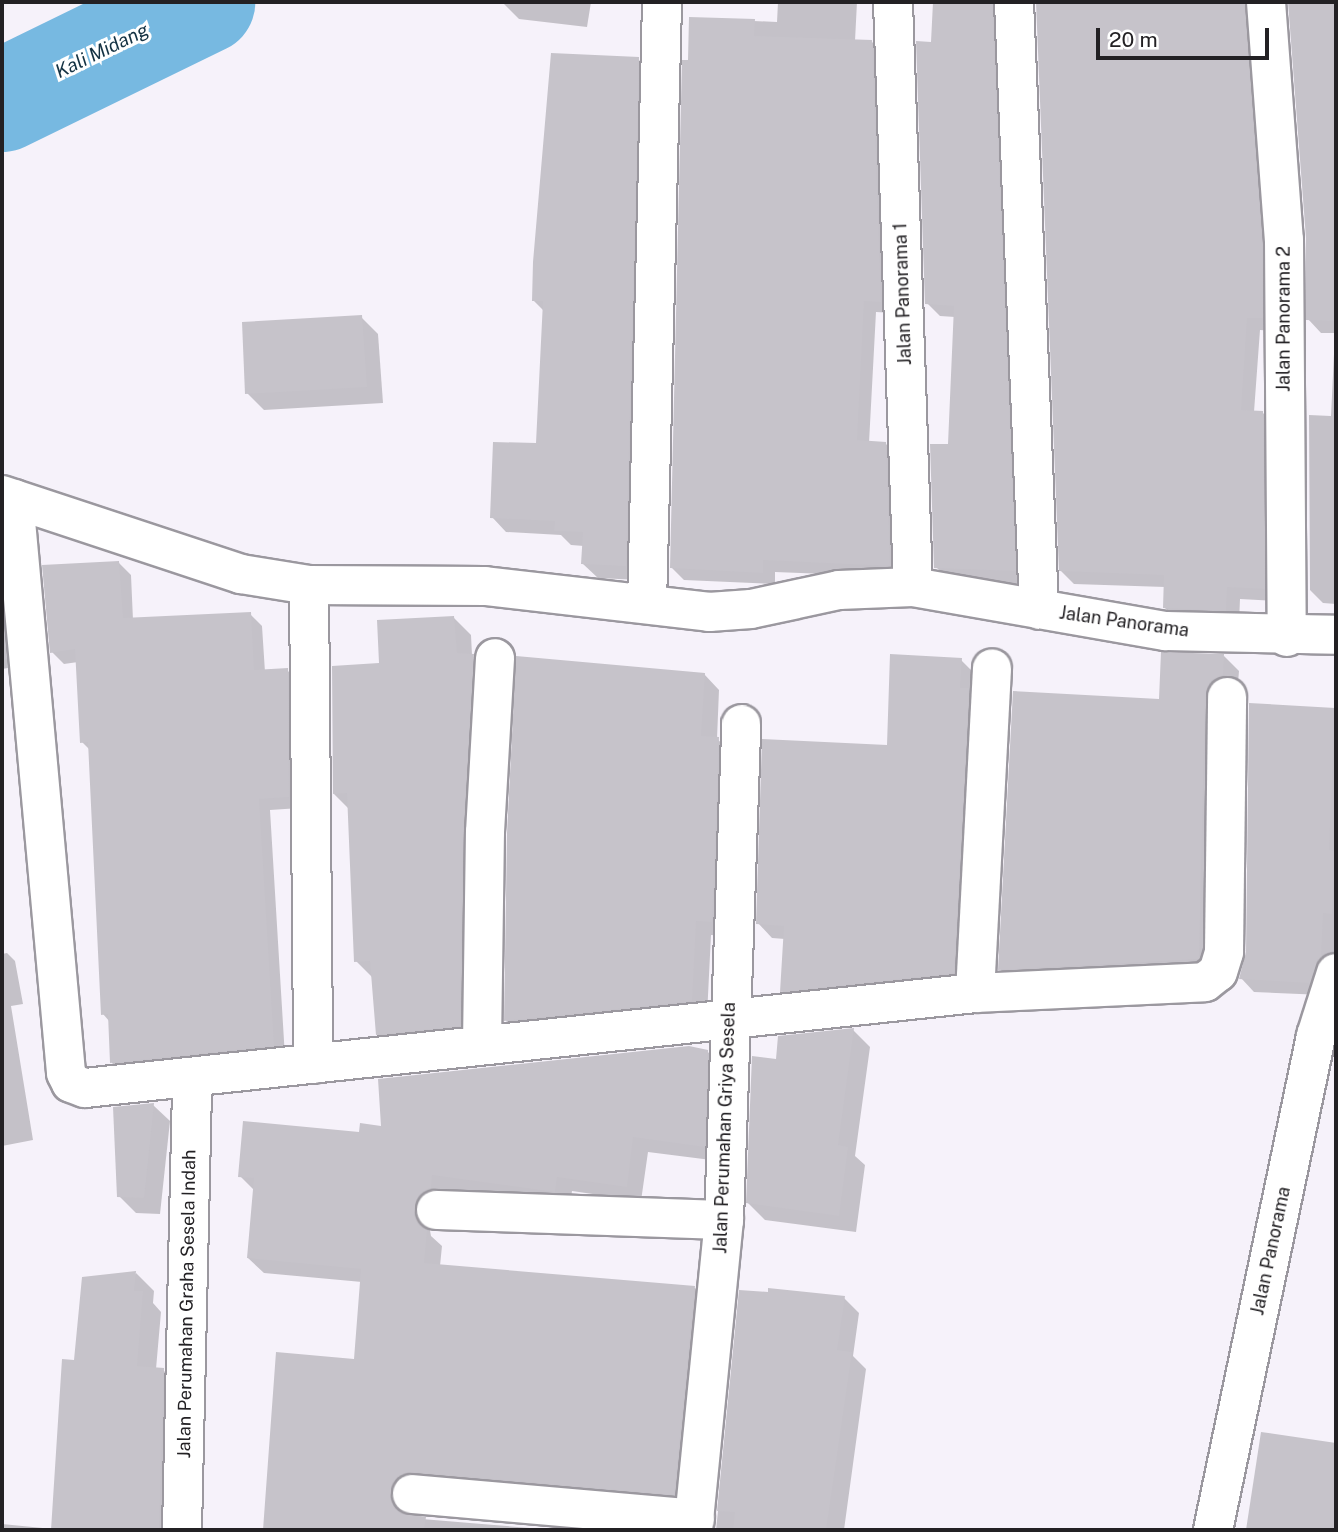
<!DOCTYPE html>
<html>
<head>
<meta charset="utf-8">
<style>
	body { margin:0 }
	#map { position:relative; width:1338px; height:1532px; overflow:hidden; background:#f6f2fa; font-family:"Public Sans",sans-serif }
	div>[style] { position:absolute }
	.shadow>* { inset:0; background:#0003 }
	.river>* { height:103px; margin:-51.5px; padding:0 51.5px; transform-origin:51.5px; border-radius:51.5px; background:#77b9e1 }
	.building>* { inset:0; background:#c6c3ca }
	.roads { filter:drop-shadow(2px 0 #9b989f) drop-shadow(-2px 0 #9b989f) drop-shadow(0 2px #9b989f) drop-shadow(0 -2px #9b989f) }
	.street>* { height:38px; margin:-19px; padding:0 19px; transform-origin:19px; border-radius:19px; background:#fff }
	span { translate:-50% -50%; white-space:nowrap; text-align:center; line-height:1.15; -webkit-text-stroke:6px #fff; paint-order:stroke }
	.street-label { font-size:18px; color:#232124 }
	.water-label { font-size:19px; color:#143243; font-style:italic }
	.frame { position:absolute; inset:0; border:4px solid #232124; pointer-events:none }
	.scale { position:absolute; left:1096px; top:28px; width:173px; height:32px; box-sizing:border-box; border:4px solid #232124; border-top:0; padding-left:9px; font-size:21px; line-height:24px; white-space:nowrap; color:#232124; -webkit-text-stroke:5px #fff; paint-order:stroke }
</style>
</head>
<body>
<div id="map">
	<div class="shadow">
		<div style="clip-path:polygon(502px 2px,591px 2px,587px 27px,519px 19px)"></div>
		<div style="clip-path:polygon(778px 2px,857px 2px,855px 41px,872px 42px,884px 54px,893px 313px,876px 312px,869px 443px,885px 443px,898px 456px,902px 577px,775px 572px,775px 584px,684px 580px,672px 568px,691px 18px,777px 22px)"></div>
		<div style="clip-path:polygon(934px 2px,1012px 2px,1028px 584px,949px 580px,936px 567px,950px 446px,955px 317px,940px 316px,927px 303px)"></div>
		<div style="clip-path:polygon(1038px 2px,1262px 2px,1275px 331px,1260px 330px,1254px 412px,1263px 413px,1276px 426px,1277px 601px,1240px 599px,1239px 623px,1178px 621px,1164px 607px,1165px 587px,1074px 584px,1061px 571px)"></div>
		<div style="clip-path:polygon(1290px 2px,1336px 2px,1336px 604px,1323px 603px,1310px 590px,1309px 415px,1331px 416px,1335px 333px,1321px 333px,1308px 319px,1308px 238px)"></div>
		<div style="clip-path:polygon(638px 59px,653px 74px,640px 580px,598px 578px,583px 564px,584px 546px,571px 545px,561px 535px,506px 532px,492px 517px,538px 445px,545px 312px,533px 300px)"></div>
		<div style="clip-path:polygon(361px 317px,378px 334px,383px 403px,264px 410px,247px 393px)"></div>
		<div style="clip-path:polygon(119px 563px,131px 575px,133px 620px,250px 614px,262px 626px,265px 672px,287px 670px,299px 682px,300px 808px,270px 810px,285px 1057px,124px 1075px,112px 1063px,110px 1022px,103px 1014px,90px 750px,82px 742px,78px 662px,64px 664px,52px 652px)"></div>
		<div style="clip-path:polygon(2px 574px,14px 667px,2px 669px)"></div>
		<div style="clip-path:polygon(454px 618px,471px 635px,472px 655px,490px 672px,477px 1042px,394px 1051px,377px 1034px,373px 978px,356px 961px,349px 809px,334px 794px,381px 664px)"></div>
		<div style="clip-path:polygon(1224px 656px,1239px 671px,1214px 974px,1015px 985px,1000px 969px,1161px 701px)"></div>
		<div style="clip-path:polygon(961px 660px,975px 674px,968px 987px,796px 1006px,782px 991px,785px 939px,772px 938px,758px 923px,889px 747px)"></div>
		<div style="clip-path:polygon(704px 674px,719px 690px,717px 739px,734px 754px,727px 936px,711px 935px,707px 1016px,521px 1036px,506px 1021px)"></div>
		<div style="clip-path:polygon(1334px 710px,1334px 971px,1323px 995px,1254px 992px,1241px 978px)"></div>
		<div style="clip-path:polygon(7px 953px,15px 961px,23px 1004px,11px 1006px,33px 1140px,2px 1146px,2px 954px)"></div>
		<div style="clip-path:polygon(853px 1030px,870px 1047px,855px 1156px,865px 1165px,856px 1232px,765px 1220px,748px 1203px,778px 1061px)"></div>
		<div style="clip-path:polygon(707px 1051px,722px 1067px,719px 1161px,648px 1152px,641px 1201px,572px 1191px,570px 1206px,447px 1189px,446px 1205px,429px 1225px,431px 1236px,442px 1246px,440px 1266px,695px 1288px,710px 1303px,689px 1510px,405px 1509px,410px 1518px,554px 1530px,264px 1530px,278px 1354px,355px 1361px,362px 1282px,264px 1273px,248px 1258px,254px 1190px,240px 1176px,360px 1134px)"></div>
		<div style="clip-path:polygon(153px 1105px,170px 1121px,160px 1214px,136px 1213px,119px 1196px)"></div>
		<div style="clip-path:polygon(136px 1273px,154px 1291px,153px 1303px,161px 1312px,156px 1369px,163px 1370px,182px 1389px,179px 1530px,2px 1530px,2px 1524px,53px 1529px,76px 1362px)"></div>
		<div style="clip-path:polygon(741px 1292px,844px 1298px,859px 1313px,853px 1356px,866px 1369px,844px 1530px,716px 1530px)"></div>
		<div style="clip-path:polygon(1262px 1434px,1336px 1444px,1336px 1530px,1248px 1530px)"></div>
	</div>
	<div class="river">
		<div style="left:2px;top:100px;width:224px;rotate:-26deg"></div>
	</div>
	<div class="building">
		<div style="clip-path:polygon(933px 2px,992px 2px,1016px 571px,934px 568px,930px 444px,948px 444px,954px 306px,925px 304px,916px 41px,931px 42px)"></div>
		<div style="clip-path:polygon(1036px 2px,1244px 2px,1262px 241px,1263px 318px,1247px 318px,1241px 410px,1263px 411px,1265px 589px,1227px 587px,1226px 611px,1163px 608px,1164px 575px,1059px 571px)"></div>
		<div style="clip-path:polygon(1288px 2px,1336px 2px,1336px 321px,1306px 320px,1306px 238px)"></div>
		<div style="clip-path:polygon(689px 17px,755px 19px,754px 36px,872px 40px,881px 302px,864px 301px,857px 440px,886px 442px,890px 566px,763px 560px,763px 573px,670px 568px,682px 60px,688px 60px)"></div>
		<div style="clip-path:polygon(551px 53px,639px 57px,626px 566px,581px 564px,583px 532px,554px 531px,555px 521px,490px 518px,493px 442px,536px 443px,543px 301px,532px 301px,533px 262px)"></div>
		<div style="clip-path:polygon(362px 315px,367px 387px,245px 394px,242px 322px)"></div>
		<div style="clip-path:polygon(119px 561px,123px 618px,251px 612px,254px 670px,288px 668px,289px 797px,259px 799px,274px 1046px,110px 1063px,108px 1014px,101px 1015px,88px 742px,80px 743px,75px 649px,50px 653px,42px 565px)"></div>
		<div style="clip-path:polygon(2px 606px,7px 659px,2px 660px)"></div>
		<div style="clip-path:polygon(454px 616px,457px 653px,474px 654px,463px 832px,460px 1026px,376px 1035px,370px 961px,354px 962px,347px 793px,333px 794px,332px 666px,379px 663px,377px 620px)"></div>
		<div style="clip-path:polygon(1161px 652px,1224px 654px,1223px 676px,1209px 685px,1205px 697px,1199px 959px,998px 970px,1013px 691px,1159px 699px)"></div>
		<div style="clip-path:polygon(890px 654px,962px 658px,960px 688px,969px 688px,954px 973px,780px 992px,784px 926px,756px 924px,762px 739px,887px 745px)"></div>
		<div style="clip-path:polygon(516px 656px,705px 673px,701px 736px,719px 737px,712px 922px,696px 921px,692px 1001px,504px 1021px,507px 833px)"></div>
		<div style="clip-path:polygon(1249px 703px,1335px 708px,1329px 850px,1335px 851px,1332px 914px,1323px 913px,1321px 957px,1310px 983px,1239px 979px,1246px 952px)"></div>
		<div style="clip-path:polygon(854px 1028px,838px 1145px,848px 1147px,839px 1216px,746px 1203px,752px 1056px,776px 1059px,778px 1036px)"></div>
		<div style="clip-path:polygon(689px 1046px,708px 1050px,705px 1147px,633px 1137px,627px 1187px,557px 1177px,555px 1192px,432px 1175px,431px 1189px,418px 1198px,414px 1209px,417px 1221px,427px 1230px,424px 1263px,695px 1286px,674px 1495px,413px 1472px,394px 1482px,392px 1503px,400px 1512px,426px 1517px,424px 1530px,263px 1530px,276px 1352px,354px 1359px,361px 1269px,247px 1258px,254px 1178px,238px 1177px,243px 1121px,359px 1132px,360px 1123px,381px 1126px,378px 1079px)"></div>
		<div style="clip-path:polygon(154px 1103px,144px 1198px,117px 1197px,113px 1107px)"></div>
		<div style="clip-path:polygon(136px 1271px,134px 1291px,143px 1291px,137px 1366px,164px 1368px,159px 1530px,51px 1530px,62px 1359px,74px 1360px,82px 1277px)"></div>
		<div style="clip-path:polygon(768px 1288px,845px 1296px,837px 1350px,852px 1352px,826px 1530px,733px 1530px,735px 1512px,717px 1511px,739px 1290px,768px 1292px)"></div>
		<div style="clip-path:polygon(1261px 1432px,1336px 1443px,1336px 1530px,1246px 1530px)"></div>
	</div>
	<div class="roads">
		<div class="street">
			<div style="left:893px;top:2px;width:585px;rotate:88.04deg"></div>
			<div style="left:1014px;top:2px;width:608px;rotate:87.64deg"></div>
			<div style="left:1266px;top:2px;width:239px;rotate:85.7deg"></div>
			<div style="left:1284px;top:240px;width:397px;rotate:89.6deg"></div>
			<div style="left:2px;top:495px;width:252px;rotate:18.3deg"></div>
			<div style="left:241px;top:574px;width:69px;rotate:9.2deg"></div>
			<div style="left:309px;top:585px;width:176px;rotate:0.3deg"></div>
			<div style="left:485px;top:586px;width:226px;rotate:6.6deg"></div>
			<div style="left:709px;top:612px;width:42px;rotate:-4.1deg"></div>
			<div style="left:751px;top:609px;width:90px;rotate:-12.2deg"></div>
			<div style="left:839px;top:590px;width:74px;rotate:-2.3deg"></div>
			<div style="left:913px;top:587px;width:257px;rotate:9.9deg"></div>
			<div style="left:1166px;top:631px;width:170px;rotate:1.3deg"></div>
			<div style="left:14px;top:499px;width:576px;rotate:84.82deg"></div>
			<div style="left:66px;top:1073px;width:11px;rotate:63deg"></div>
			<div style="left:71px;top:1083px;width:15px;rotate:20deg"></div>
			<div style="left:85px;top:1088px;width:895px;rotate:-6.09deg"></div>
			<div style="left:975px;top:993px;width:230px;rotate:-2.7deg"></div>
			<div style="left:1205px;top:982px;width:16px;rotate:-38deg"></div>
			<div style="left:1218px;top:972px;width:21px;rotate:-73deg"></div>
			<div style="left:1224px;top:952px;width:255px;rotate:-89.3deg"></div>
			<div style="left:309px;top:585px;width:479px;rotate:89.5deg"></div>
			<div style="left:647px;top:604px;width:600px;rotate:-88.57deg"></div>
			<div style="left:975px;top:993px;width:325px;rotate:-87deg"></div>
			<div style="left:482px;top:1045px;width:213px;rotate:-89.2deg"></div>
			<div style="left:485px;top:832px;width:174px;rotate:-86.7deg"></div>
			<div style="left:436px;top:1210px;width:288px;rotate:2deg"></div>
			<div style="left:412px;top:1494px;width:284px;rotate:5deg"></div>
			<div style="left:182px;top:1530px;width:451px;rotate:-88.7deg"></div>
			<div style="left:693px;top:1530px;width:312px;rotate:-84.3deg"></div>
			<div style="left:724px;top:1220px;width:496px;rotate:-88deg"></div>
			<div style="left:1213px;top:1530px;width:505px;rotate:-78.22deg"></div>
			<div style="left:1316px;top:1036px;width:66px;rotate:-72.4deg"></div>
		</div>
	</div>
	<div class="street-label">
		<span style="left:903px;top:294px;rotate:-92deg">Jalan Panorama 1</span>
		<span style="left:1284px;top:319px;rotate:-90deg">Jalan Panorama 2</span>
		<span style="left:1124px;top:622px;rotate:8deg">Jalan Panorama</span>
		<span style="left:725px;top:1128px;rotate:-88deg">Jalan Perumahan Griya Sesela</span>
		<span style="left:1271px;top:1251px;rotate:-78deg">Jalan Panorama</span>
		<span style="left:187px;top:1304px;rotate:-89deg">Jalan Perumahan Graha Sesela Indah</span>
	</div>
	<div class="water-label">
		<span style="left:102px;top:51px;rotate:-26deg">Kali Midang</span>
	</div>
	<div class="frame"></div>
	<div class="scale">20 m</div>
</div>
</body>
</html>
